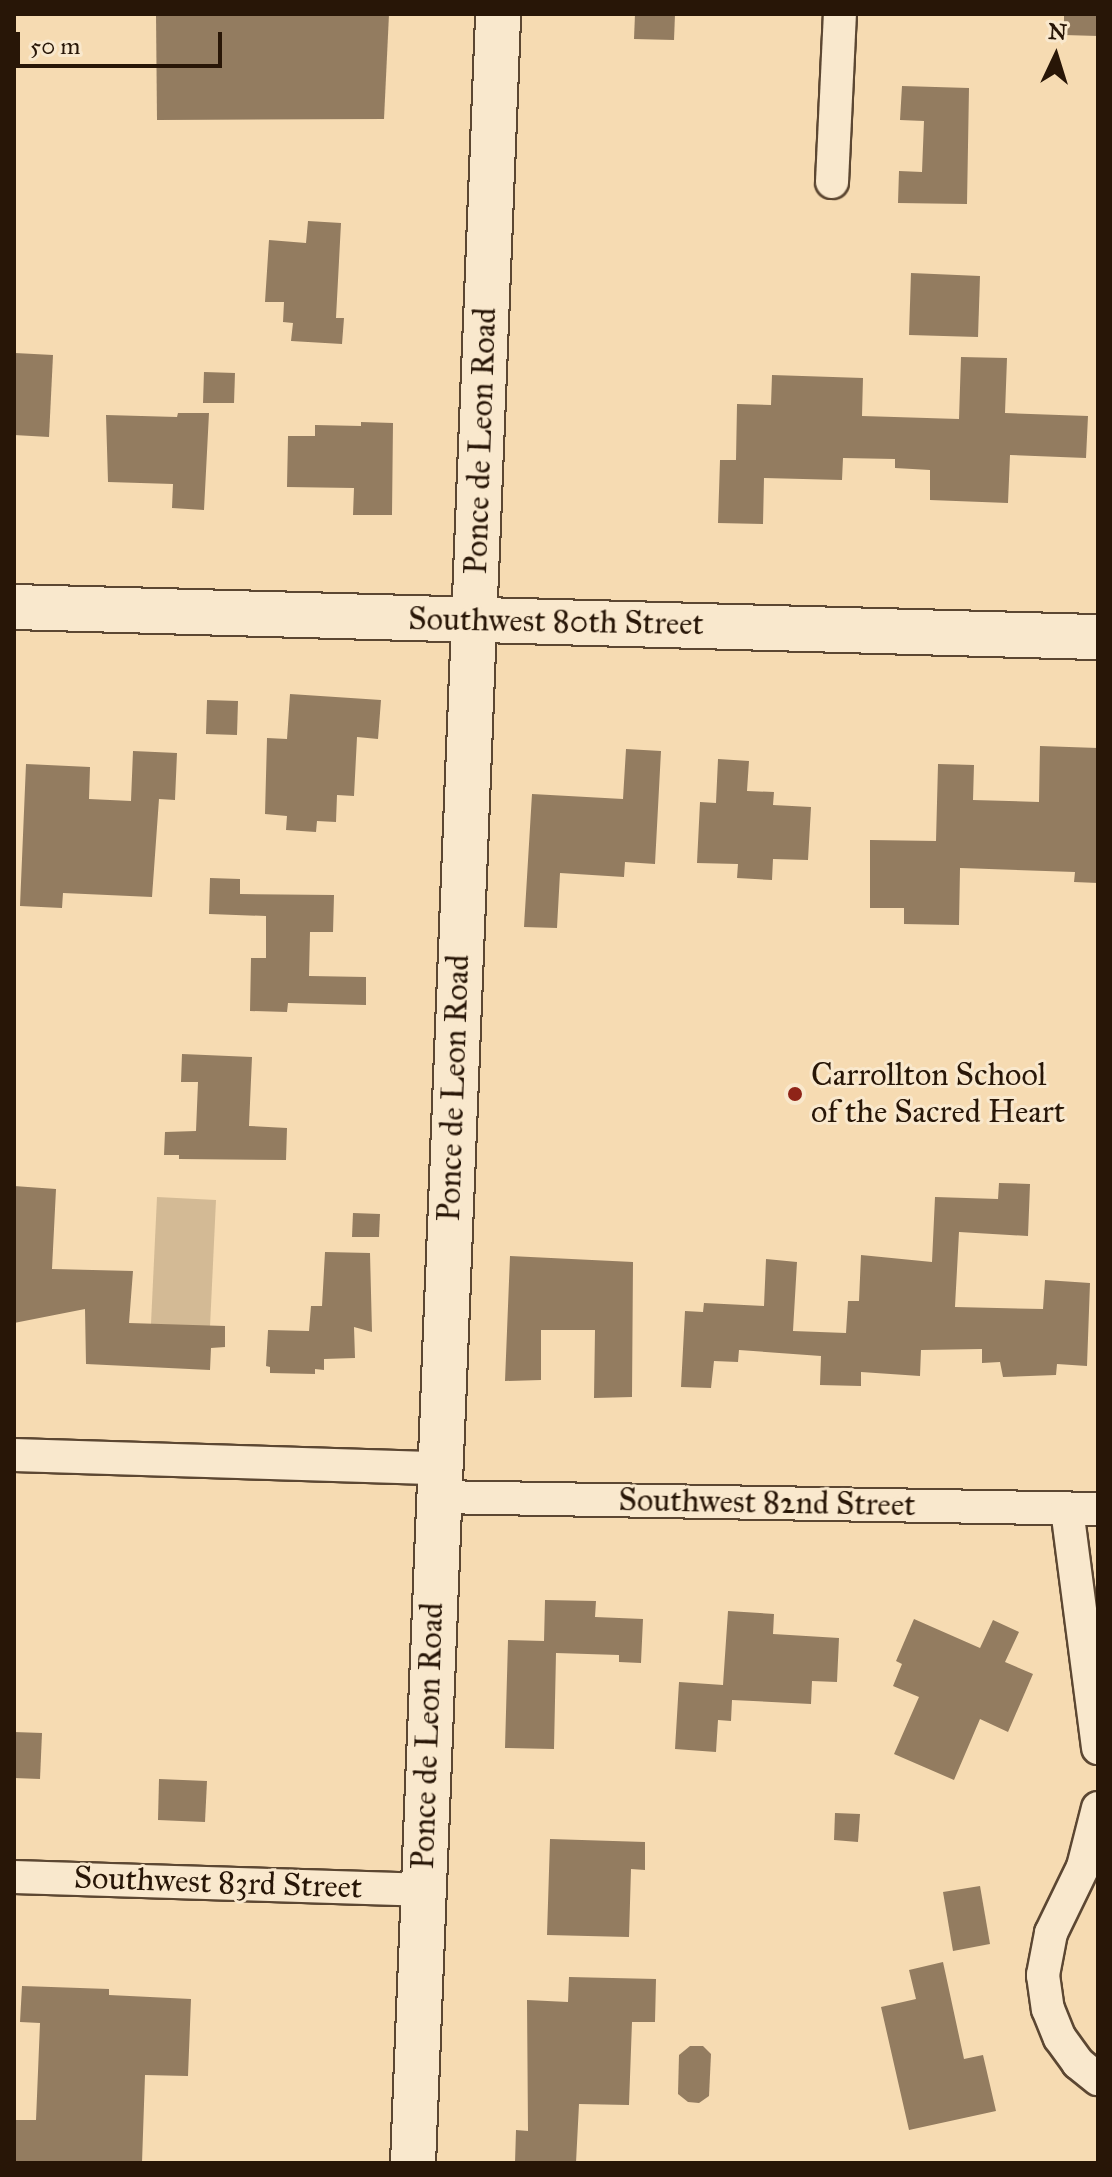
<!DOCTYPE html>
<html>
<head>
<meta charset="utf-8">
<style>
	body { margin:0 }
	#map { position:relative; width:1112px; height:2177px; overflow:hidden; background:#f6dbb2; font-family:"IM FELL Great Primer",serif }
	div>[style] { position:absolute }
	.green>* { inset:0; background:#d3ba95 }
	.building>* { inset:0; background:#937c60 }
	.roads { filter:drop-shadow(2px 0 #5c4732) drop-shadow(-2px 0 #5c4732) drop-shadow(0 2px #5c4732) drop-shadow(0 -2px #5c4732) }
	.street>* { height:32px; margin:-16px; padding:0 16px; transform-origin:16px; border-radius:16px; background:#f9e8cd }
	.secondary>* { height:44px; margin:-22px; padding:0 22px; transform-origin:22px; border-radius:22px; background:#f9e8cd }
	.dots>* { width:22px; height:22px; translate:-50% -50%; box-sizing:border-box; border:4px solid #f9e8cd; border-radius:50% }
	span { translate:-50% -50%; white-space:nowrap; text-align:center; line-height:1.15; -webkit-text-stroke:6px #f9e8cd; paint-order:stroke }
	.street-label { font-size:32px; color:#281607 }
	.poi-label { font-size:32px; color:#281607 }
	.left { translate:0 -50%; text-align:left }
	.frame { position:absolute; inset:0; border:16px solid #281607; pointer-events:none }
	.north { position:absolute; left:1016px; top:16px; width:80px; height:80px; -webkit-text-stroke:6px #f9e8cd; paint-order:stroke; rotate:4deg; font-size:22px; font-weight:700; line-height:32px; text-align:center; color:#281607 }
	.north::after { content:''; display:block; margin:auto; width:28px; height:36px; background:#281607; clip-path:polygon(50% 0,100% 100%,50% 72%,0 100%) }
	.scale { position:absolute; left:16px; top:32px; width:206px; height:36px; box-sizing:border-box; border:4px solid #281607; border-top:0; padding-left:10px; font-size:24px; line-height:28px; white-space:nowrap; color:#281607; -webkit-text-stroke:6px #f9e8cd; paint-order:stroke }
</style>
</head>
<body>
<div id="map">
	<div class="green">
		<div style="clip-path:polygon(157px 1197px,216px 1200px,210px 1327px,151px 1324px)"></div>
	</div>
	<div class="building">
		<div style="clip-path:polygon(156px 14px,389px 14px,384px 119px,157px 120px)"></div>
		<div style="clip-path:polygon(635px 14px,675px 14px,674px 40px,634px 39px)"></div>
		<div style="clip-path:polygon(1064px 14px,1098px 14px,1098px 36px,1064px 35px)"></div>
		<div style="clip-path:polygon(902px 86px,969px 88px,967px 204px,898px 203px,899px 171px,922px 172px,924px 121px,900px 120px)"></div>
		<div style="clip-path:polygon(308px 221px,341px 223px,336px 318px,344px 318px,342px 344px,291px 341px,293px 323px,283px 322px,284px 302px,265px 302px,269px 240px,306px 243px)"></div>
		<div style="clip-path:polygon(911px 273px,980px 276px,978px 337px,909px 335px)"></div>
		<div style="clip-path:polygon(15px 353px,53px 355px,49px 437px,14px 435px)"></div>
		<div style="clip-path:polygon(961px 357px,1007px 358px,1005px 413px,1088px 416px,1086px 458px,1010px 455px,1008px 503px,930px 500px,930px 470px,895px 468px,895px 459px,843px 458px,842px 480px,764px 478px,763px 524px,718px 523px,720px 460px,736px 460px,737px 404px,771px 405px,772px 375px,863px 378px,862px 416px,959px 419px)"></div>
		<div style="clip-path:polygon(204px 372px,235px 373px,234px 403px,203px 403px)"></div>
		<div style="clip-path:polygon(178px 413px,209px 413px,204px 510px,172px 508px,173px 484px,108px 482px,106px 415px,177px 417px)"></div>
		<div style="clip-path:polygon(361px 422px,393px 423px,392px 515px,353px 515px,354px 488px,287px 487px,288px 436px,315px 436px,315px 425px,361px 426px)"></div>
		<div style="clip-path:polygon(290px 694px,381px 700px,378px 739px,357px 737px,354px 796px,337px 795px,336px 822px,317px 821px,316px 832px,286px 830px,287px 816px,265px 814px,267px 738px,287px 739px)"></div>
		<div style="clip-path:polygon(207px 700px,238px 701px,237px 735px,206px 734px)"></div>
		<div style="clip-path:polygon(1040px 746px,1098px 748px,1098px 883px,1074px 882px,1075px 872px,960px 868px,959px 925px,904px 924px,904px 908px,870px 908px,870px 840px,936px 841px,938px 764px,974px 765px,973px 800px,1039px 802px)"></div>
		<div style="clip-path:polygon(626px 749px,661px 751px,655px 864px,625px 862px,624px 877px,560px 873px,557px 928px,524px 927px,532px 794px,623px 799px)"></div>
		<div style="clip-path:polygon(133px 751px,177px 753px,175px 800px,159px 799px,152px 897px,63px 893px,62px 908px,20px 906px,26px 764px,90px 767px,89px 799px,131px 801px)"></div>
		<div style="clip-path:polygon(718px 759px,749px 761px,747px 791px,774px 792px,773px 805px,811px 807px,808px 860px,773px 859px,772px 880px,737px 878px,738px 864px,697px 863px,700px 802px,716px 803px)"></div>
		<div style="clip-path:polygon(210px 878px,240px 879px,240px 894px,334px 895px,333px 932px,310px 932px,309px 976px,366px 977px,366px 1005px,288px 1003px,287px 1012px,250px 1011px,251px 958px,266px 958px,266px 916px,209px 914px)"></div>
		<div style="clip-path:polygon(182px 1054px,252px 1057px,249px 1126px,287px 1128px,286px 1160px,179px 1159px,179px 1155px,164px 1155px,165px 1132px,196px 1131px,198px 1082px,181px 1082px)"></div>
		<div style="clip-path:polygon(999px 1183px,1030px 1184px,1028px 1236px,959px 1232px,955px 1307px,1043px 1309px,1045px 1280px,1090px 1283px,1087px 1366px,1057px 1364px,1056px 1375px,1003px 1377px,1000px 1362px,982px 1363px,982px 1349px,921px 1350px,920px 1376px,861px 1372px,861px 1386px,820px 1385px,821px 1356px,739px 1350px,738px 1362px,714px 1361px,711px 1388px,681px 1387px,685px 1311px,703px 1312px,704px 1303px,764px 1306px,766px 1259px,797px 1262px,793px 1331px,846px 1333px,848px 1301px,859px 1301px,861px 1255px,932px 1262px,935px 1197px,998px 1199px)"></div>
		<div style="clip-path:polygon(14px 1186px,56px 1189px,52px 1269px,133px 1271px,129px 1323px,225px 1326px,225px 1347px,211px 1348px,210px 1370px,86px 1364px,85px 1309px,14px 1323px)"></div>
		<div style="clip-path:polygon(353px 1213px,380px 1214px,379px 1237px,352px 1237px)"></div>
		<div style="clip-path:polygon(325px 1252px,370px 1253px,372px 1332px,354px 1327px,355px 1358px,324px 1359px,324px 1370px,315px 1369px,315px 1374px,270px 1373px,270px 1367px,266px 1366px,268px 1330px,309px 1331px,311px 1306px,322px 1306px)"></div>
		<div style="clip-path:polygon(510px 1256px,633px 1262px,632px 1397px,594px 1398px,595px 1330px,541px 1330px,541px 1380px,505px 1381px)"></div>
		<div style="clip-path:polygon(545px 1600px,596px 1601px,595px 1617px,643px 1619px,641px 1663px,619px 1662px,619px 1655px,556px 1653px,554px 1749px,505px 1748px,508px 1640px,544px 1641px)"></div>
		<div style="clip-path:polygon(728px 1611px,774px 1614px,773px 1634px,839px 1638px,837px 1682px,812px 1681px,811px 1704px,732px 1700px,731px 1721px,718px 1720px,716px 1752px,675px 1749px,679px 1682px,723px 1685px)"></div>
		<div style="clip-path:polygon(914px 1619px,980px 1648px,993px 1620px,1019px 1632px,1005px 1662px,1033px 1674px,1008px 1732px,980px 1719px,954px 1780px,894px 1754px,919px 1697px,893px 1686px,902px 1664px,896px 1661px)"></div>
		<div style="clip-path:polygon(14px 1732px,42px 1733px,40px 1779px,14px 1778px)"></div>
		<div style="clip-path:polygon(159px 1779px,207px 1781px,205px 1822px,158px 1820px)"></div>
		<div style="clip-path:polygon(835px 1813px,860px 1814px,858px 1842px,834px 1840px)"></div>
		<div style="clip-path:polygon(550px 1839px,645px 1842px,645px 1870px,631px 1869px,629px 1937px,547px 1935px)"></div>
		<div style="clip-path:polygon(980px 1886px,990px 1944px,953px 1951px,943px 1892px)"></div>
		<div style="clip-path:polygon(943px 1962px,964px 2059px,983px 2055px,996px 2111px,909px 2130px,881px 2007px,916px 1999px,909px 1970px)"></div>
		<div style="clip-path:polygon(569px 1977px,656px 1979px,655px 2022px,632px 2022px,629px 2105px,579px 2104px,576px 2163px,515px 2163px,516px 2130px,528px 2131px,527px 2000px,568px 2002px)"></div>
		<div style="clip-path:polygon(22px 1986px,109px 1989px,109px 1995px,191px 1999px,188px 2076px,145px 2075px,142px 2163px,14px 2163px,14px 2120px,36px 2120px,40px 2023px,20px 2022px)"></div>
		<div style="clip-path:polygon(690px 2046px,703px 2046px,711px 2054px,709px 2096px,699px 2103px,688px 2102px,678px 2094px,679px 2055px)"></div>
	</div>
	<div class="roads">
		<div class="street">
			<div style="left:832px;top:182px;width:168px;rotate:-87.3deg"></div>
			<div style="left:14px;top:1455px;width:424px;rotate:1.8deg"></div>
			<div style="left:437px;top:1497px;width:661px;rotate:1.04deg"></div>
			<div style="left:1067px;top:1509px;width:241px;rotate:82.6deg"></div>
			<div style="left:1098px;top:1808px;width:61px;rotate:104.3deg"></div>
			<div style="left:1083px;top:1867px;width:73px;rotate:115.9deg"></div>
			<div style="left:1051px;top:1933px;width:43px;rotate:100.8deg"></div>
			<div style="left:1043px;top:1975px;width:34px;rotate:82deg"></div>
			<div style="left:1048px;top:2009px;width:31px;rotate:68deg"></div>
			<div style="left:1060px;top:2038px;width:31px;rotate:54deg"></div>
			<div style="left:1078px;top:2063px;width:26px;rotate:39deg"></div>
			<div style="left:14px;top:1877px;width:408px;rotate:1.8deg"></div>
		</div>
		<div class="secondary">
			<div style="left:14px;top:607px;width:1084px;rotate:1.59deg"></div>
			<div style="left:413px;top:2163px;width:2151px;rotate:-87.73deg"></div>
		</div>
	</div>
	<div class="dots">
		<div style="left:795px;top:1094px;background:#8f2418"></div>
	</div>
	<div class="street-label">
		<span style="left:481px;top:441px;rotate:-88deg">Ponce de Leon Road</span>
		<span style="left:556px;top:622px;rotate:1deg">Southwest 80th Street</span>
		<span style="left:454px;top:1088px;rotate:-88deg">Ponce de Leon Road</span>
		<span style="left:767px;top:1503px;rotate:1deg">Southwest 82nd Street</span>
		<span style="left:428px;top:1736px;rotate:-88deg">Ponce de Leon Road</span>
		<span style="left:218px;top:1883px;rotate:2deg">Southwest 83rd Street</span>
	</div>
	<div class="poi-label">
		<span class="left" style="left:811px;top:1094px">Carrollton School<br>of the Sacred Heart</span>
	</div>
	<div class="frame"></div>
	<div class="north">N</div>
	<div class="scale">50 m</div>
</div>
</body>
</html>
